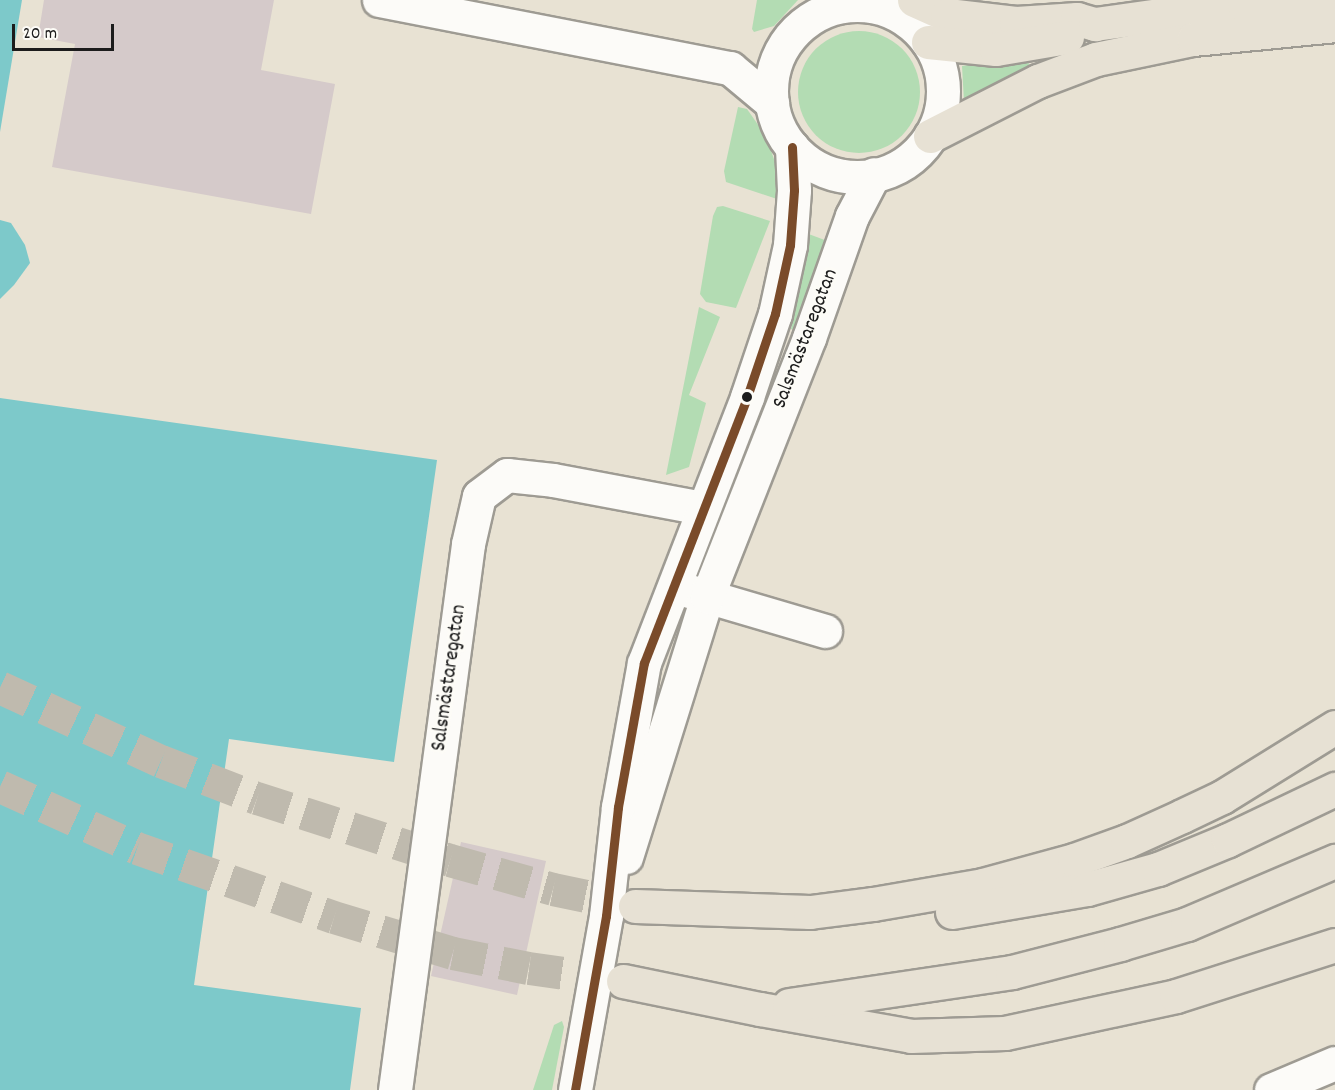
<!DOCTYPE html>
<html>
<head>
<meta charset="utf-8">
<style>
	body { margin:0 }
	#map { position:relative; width:1335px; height:1090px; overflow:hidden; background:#e8e2d3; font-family:Dekko,sans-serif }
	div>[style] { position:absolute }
	.green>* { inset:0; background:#b3dcb3 }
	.round { border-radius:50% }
	.water>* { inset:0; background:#7dc9ca }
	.building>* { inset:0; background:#d5caca }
	.highway-tunnel>* { height:33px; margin-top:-16.5px; transform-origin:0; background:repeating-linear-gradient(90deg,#bfbaae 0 33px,transparent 0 49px) }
	.roads { filter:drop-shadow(2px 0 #9e9b93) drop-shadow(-2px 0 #9e9b93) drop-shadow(0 2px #9e9b93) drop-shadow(0 -2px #9e9b93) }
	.minor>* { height:33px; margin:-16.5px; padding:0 16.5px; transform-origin:16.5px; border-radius:16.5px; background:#fcfbf8 }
	.minor>.ring { margin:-16.5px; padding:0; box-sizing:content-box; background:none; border:33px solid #fcfbf8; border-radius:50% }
	.highway>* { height:33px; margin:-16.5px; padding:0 16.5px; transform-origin:16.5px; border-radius:16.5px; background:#e7e1d4 }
	.bus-1>* { height:9px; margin:-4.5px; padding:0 4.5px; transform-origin:4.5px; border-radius:4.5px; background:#7a4b2a }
	.dots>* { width:16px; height:16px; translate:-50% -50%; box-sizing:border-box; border:3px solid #fdfcf7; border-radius:50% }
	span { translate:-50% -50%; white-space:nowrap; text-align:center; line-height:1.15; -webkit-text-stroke:6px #fdfcf7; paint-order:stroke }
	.street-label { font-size:21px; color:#1c1c1c }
	.scale { position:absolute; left:12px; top:24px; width:102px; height:27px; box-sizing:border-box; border:3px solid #1c1c1c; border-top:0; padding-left:8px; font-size:18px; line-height:21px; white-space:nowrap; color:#1c1c1c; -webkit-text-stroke:4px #fdfcf7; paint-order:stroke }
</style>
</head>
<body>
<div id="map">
	<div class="green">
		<div style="clip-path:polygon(757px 0,798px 0,774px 26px,754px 32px,752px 29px)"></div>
		<div class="round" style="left:798px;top:31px;width:122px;height:122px"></div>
		<div style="clip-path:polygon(1027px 56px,1030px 69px,992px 85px,964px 102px,962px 66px)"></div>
		<div style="clip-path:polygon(738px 107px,747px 109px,766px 136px,777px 168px,780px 200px,726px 182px,724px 171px)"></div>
		<div style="clip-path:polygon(723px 206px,770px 221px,736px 308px,706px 302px,700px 294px,713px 216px,717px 207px)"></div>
		<div style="clip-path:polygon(806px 233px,830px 242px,801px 332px,791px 329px)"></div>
		<div style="clip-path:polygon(699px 307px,720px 317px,689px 395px,706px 403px,689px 467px,666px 475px)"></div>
		<div style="clip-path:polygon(562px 1021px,564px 1027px,552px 1090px,533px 1090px,554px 1025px)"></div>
	</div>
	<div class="water">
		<div style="clip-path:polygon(0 0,22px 0,0 132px)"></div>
		<div style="clip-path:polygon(0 220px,11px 223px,25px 245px,30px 263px,14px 285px,0 299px)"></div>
		<div style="clip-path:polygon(0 398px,437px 460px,394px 762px,229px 739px,194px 985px,361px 1008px,350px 1090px,0 1090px)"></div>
	</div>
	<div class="building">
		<div style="clip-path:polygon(44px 0,274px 0,261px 70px,335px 84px,311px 214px,52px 167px,75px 44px,38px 37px)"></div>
		<div style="clip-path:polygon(461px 842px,546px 861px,517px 995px,431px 976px)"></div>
	</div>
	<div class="highway-tunnel">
		<div style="left:0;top:687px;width:177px;rotate:24.7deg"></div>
		<div style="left:161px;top:761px;width:103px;rotate:21.1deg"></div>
		<div style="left:257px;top:798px;width:203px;rotate:17.8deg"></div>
		<div style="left:450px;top:860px;width:107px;rotate:15.7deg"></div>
		<div style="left:553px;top:889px;width:84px;rotate:11.7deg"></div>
		<div style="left:0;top:786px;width:150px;rotate:24.3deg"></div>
		<div style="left:137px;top:848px;width:209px;rotate:19.3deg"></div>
		<div style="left:334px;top:917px;width:124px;rotate:16.8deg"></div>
		<div style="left:453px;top:953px;width:77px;rotate:11.2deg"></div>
		<div style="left:529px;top:968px;width:94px;rotate:8deg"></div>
	</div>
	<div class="roads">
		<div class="minor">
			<div style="left:379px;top:0;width:358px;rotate:11deg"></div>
			<div style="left:730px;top:68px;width:55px;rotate:39.8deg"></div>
			<div class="ring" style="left:771px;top:5px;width:139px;height:139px"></div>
			<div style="left:686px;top:590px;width:145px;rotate:16.4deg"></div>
			<div style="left:626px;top:857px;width:272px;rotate:-72.7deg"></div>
			<div style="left:707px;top:597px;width:278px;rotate:-68.5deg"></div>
			<div style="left:809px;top:338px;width:129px;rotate:-70.6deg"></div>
			<div style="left:852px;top:216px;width:47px;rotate:-62.4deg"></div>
			<div style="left:395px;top:1090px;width:551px;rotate:-82.38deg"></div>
			<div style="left:468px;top:544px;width:49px;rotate:-77.1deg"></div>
			<div style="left:479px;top:496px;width:35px;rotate:-37deg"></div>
			<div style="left:507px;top:475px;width:46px;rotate:6.2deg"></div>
			<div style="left:553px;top:480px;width:152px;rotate:10.6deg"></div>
			<div style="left:575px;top:1090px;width:177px;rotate:-79.9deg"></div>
			<div style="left:606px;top:916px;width:110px;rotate:-83.7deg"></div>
			<div style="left:618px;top:807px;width:146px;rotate:-79.8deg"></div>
			<div style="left:644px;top:663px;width:285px;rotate:-68.8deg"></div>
			<div style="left:747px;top:397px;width:88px;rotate:-71.4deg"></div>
			<div style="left:775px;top:314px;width:71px;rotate:-77.7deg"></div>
			<div style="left:790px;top:245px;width:55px;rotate:-85.8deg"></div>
			<div style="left:794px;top:190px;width:43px;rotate:-92.7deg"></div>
			<div style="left:1271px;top:1090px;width:69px;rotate:-22.9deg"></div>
		</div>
		<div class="highway">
			<div style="left:914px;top:0;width:36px;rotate:24deg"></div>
			<div style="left:947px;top:15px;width:69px;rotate:6.6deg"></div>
			<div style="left:1016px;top:23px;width:61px;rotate:-3.8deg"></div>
			<div style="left:1077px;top:19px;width:19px;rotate:16deg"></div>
			<div style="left:1095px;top:24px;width:172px;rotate:-8deg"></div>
			<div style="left:1244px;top:5px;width:85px;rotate:-3.4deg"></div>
			<div style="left:928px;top:42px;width:68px;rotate:5.9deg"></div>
			<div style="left:996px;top:49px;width:72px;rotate:-9.6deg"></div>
			<div style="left:930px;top:136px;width:121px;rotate:-27deg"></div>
			<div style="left:1038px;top:81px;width:62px;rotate:-20.8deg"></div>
			<div style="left:1096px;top:59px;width:99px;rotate:-11.7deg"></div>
			<div style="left:1193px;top:39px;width:143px;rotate:-5.6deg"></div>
			<div style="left:635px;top:906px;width:175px;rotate:2deg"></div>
			<div style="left:810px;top:912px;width:64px;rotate:-7.2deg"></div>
			<div style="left:873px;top:904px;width:112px;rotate:-9.8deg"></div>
			<div style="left:983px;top:885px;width:94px;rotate:-15.4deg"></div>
			<div style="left:1074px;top:860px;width:56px;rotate:-19.7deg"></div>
			<div style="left:1127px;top:841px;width:60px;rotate:-24.4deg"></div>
			<div style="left:1182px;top:816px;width:44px;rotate:-25.4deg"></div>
			<div style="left:1222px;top:797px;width:133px;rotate:-31.8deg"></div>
			<div style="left:952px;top:912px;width:137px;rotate:-9.7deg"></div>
			<div style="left:1087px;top:889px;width:74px;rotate:-15.7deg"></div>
			<div style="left:1158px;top:869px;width:76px;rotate:-22.5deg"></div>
			<div style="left:1228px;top:840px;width:119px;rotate:-25.5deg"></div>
			<div style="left:623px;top:981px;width:140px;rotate:11.6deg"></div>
			<div style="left:760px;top:1009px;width:153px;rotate:10.1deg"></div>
			<div style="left:911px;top:1036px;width:94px;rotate:-1.8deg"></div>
			<div style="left:1005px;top:1033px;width:175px;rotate:-12.2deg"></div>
			<div style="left:1176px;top:996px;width:167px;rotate:-17.8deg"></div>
			<div style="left:789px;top:1005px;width:225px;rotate:-8.4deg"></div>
			<div style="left:1012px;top:972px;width:112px;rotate:-14.5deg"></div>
			<div style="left:1120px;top:944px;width:70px;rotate:-16.6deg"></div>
			<div style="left:1187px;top:924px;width:161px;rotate:-23.1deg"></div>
		</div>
	</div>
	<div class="bus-1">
		<div style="left:575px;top:1090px;width:177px;rotate:-79.9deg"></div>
		<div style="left:606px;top:916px;width:110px;rotate:-83.7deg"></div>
		<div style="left:618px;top:807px;width:146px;rotate:-79.8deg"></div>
		<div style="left:644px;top:663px;width:285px;rotate:-68.8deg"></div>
		<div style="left:747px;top:397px;width:88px;rotate:-71.4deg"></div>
		<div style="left:775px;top:314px;width:71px;rotate:-77.7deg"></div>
		<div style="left:790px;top:245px;width:55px;rotate:-85.8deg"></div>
		<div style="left:794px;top:190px;width:43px;rotate:-92.7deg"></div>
	</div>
	<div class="dots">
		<div style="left:747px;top:397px;background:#1c1c1c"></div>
	</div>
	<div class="street-label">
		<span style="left:806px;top:339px;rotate:-69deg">Salsmästaregatan</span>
		<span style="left:450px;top:678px;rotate:-82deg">Salsmästaregatan</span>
	</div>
	<div class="scale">20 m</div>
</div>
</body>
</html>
